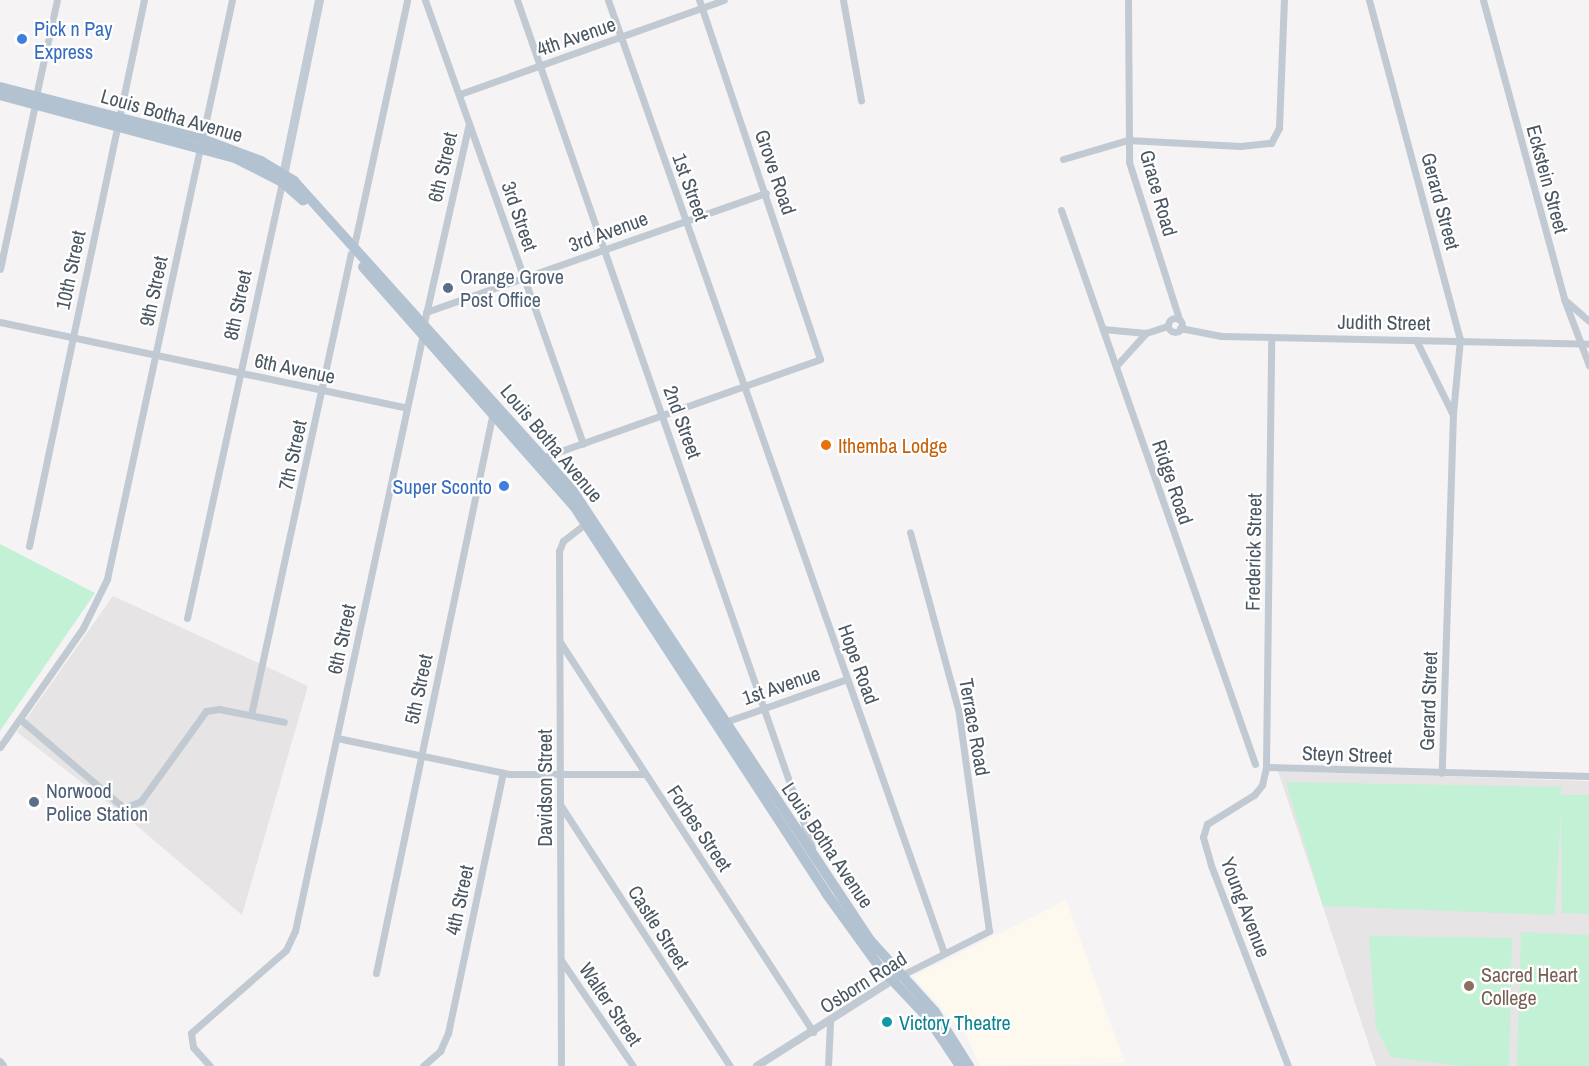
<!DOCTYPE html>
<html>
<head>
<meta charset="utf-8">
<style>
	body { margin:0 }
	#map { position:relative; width:1589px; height:1066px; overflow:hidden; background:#f5f3f3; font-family:"Archivo Narrow",sans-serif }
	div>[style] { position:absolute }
	.commercial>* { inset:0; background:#fdf9ef }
	.education>* { inset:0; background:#e6e4e5 }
	.green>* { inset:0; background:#c3f1d5 }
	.minor>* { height:7px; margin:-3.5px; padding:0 3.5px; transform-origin:3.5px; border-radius:3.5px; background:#c1cad2 }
	.minor>.ring { margin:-3.5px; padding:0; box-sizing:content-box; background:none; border:7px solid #c1cad2; border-radius:50% }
	.tertiary>* { height:8px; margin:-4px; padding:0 4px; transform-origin:4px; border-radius:4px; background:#c1cad2 }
	.secondary>* { height:9px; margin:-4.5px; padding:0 4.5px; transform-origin:4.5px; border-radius:4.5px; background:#c1cbd6 }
	.primary>* { height:10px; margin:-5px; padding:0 5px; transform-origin:5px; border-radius:5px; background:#b3c2d1 }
	.dots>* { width:16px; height:16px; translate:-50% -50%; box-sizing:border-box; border:3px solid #fff; border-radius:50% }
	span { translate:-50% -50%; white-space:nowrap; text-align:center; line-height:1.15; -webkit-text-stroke:4.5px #fff; paint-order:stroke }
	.shop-label { font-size:20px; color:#366cbe }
	.left { translate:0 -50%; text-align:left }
	.right { translate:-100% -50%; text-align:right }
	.street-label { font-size:20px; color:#4a5661 }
	.service-label { font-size:20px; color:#4e5e75 }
	.food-label { font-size:20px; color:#c56008 }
	.education-label { font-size:20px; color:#785e54 }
	.culture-label { font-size:20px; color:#0d838f }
</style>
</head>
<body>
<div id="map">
	<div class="commercial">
		<div style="clip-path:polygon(1066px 900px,1125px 1063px,980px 1066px,966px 1035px,913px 977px)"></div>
	</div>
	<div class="education">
		<div style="clip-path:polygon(113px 596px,308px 686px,242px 915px,130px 820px,17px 732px)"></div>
		<div style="clip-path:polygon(1278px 771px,1589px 781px,1589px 1066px,1376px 1066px)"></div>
	</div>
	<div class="green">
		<div style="clip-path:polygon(0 544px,95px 593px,0 731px)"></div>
		<div style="clip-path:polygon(1286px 782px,1561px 787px,1561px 795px,1589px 795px,1589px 914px,1562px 913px,1561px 811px,1555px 915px,1323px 906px)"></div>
		<div style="clip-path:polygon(1521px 932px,1589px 935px,1589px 1066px,1517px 1066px)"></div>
		<div style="clip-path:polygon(1369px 936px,1512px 938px,1509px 1066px,1462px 1066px,1391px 1057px,1376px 1028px)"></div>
	</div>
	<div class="minor">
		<div style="left:425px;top:0;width:471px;rotate:70.4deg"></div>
		<div style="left:517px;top:0;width:897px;rotate:70.8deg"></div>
		<div style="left:608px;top:0;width:1010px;rotate:70.58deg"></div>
		<div style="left:843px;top:0;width:102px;rotate:79.8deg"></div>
		<div style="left:1128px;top:0;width:162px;rotate:89.6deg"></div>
		<div style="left:1129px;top:162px;width:165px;rotate:72.3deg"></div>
		<div style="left:1369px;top:0;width:351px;rotate:75deg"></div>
		<div style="left:1460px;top:339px;width:74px;rotate:95.4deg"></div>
		<div style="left:1453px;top:413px;width:360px;rotate:91.8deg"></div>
		<div style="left:1483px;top:0;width:310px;rotate:74.8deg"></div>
		<div style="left:1564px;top:299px;width:71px;rotate:69.3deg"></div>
		<div style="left:460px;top:94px;width:280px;rotate:-19.6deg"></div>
		<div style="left:36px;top:96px;width:98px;rotate:-77.7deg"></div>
		<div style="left:1063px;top:159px;width:68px;rotate:-16.3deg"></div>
		<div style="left:1128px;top:140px;width:112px;rotate:3.1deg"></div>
		<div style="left:1240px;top:146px;width:31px;rotate:-6deg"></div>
		<div style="left:1271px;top:143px;width:17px;rotate:-62deg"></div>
		<div style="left:1279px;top:128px;width:128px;rotate:-87.8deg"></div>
		<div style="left:1061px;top:210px;width:587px;rotate:70.7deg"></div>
		<div style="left:354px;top:246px;width:252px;rotate:-77.8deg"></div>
		<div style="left:0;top:269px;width:169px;rotate:-78deg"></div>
		<div style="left:1566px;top:301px;width:30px;rotate:41deg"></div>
		<div style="left:426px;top:312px;width:360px;rotate:-19.3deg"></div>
		<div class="ring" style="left:1168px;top:318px;width:7px;height:7px"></div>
		<div style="left:0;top:322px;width:416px;rotate:11.9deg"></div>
		<div style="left:424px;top:323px;width:204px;rotate:-77.3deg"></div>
		<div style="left:1180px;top:328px;width:42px;rotate:11deg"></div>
		<div style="left:1221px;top:336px;width:368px;rotate:1.2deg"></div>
		<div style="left:1103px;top:329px;width:43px;rotate:5.3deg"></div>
		<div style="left:1416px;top:340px;width:81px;rotate:63.7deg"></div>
		<div style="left:1116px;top:366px;width:45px;rotate:-47.7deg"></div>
		<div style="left:1146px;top:333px;width:23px;rotate:-18deg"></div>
		<div style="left:544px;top:457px;width:293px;rotate:-19.5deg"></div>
		<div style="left:820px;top:359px;width:379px;rotate:-108.6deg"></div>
		<div style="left:29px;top:546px;width:558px;rotate:-78.11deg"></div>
		<div style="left:187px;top:618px;width:446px;rotate:-77.7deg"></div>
		<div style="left:560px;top:642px;width:465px;rotate:57deg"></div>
		<div style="left:251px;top:715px;width:472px;rotate:-77.8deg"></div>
		<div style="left:20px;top:719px;width:137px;rotate:40.6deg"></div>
		<div style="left:124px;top:808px;width:18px;rotate:-22deg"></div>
		<div style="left:141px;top:801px;width:111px;rotate:-54.2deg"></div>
		<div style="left:206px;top:711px;width:13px;rotate:-9deg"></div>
		<div style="left:219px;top:709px;width:66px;rotate:11.3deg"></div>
		<div style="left:725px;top:722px;width:129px;rotate:-19.4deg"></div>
		<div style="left:337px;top:738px;width:177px;rotate:11.8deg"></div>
		<div style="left:510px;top:774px;width:134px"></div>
		<div style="left:0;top:747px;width:145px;rotate:-55.1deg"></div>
		<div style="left:83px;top:628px;width:55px;rotate:-63.9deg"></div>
		<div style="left:107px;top:579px;width:592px;rotate:-77.82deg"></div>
		<div style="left:1266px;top:767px;width:430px;rotate:-89.3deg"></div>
		<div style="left:561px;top:806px;width:310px;rotate:57deg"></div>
		<div style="left:561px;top:960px;width:128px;rotate:55.8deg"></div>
		<div style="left:376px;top:973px;width:573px;rotate:-78.22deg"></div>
		<div style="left:900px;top:976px;width:100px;rotate:-26.8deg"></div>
		<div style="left:989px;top:931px;width:224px;rotate:-97.9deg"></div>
		<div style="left:958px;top:709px;width:183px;rotate:-105.2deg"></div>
		<div style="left:210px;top:1066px;width:25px;rotate:-132deg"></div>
		<div style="left:193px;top:1047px;width:14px;rotate:-98deg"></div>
		<div style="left:191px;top:1033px;width:126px;rotate:-41.1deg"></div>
		<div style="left:286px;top:950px;width:21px;rotate:-65deg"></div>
		<div style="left:295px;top:931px;width:611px;rotate:-77.9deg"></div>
		<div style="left:423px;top:1066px;width:23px;rotate:-41deg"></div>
		<div style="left:440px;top:1051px;width:20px;rotate:-66deg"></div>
		<div style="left:448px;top:1033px;width:266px;rotate:-78.1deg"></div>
		<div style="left:561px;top:1066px;width:515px;rotate:-90.22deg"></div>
		<div style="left:559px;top:551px;width:11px;rotate:-68deg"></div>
		<div style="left:563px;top:541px;width:29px;rotate:-38deg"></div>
		<div style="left:828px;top:1066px;width:44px;rotate:-87.4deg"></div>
		<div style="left:1288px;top:1066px;width:215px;rotate:-111deg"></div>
		<div style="left:1211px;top:865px;width:29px;rotate:-106deg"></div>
		<div style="left:1203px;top:837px;width:14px;rotate:-73deg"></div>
		<div style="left:1207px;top:824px;width:55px;rotate:-31.7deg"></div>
		<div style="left:1254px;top:795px;width:13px;rotate:-51deg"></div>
		<div style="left:1262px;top:785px;width:18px;rotate:-77deg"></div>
		<div style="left:1266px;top:767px;width:323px;rotate:1.6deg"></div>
	</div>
	<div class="tertiary">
		<div style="left:0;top:1062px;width:5px;rotate:53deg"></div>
		<div style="left:757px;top:1066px;width:166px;rotate:-32.4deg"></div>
	</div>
	<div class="secondary">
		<div style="left:282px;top:180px;width:184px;rotate:-78.4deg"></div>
	</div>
	<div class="primary">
		<div style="left:0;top:87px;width:209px;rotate:14.4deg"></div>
		<div style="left:202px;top:139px;width:63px;rotate:20.4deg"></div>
		<div style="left:261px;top:161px;width:39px;rotate:31deg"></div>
		<div style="left:294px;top:181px;width:417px;rotate:48deg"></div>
		<div style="left:573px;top:491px;width:538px;rotate:56.52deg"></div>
		<div style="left:870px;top:940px;width:97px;rotate:47.9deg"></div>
		<div style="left:935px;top:1012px;width:64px;rotate:57.8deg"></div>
		<div style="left:0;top:95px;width:243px;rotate:15deg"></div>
		<div style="left:235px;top:158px;width:53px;rotate:27.1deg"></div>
		<div style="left:282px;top:182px;width:28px;rotate:41deg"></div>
		<div style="left:363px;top:267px;width:319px;rotate:48.6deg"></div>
		<div style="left:574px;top:506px;width:462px;rotate:56.9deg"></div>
		<div style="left:826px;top:893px;width:89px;rotate:54.2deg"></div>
		<div style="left:878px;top:965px;width:73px;rotate:46.7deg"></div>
		<div style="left:928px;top:1018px;width:58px;rotate:56.3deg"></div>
	</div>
	<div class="dots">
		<div style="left:22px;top:39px;background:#3f7fe0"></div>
		<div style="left:448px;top:288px;background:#5c6f8a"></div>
		<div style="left:826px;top:445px;background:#e8710a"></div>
		<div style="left:504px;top:486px;background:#3f7fe0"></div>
		<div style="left:34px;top:802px;background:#5c6f8a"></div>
		<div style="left:1469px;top:986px;background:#8d6e63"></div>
		<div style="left:887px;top:1022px;background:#0f9aa8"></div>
	</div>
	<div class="shop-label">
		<span class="left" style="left:34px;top:40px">Pick n Pay<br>Express</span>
		<span class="right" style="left:492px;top:486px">Super Sconto</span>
	</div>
	<div class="street-label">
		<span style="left:576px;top:36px;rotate:-19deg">4th Avenue</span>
		<span style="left:172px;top:115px;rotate:16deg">Louis Botha Avenue</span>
		<span style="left:442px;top:167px;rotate:-77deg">6th Street</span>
		<span style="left:776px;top:172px;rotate:71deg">Grove Road</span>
		<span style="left:1548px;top:179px;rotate:75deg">Eckstein Street</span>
		<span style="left:691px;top:187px;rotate:70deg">1st Street</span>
		<span style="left:1159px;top:193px;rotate:74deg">Grace Road</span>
		<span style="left:1441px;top:201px;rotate:75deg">Gerard Street</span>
		<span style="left:520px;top:216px;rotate:71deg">3rd Street</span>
		<span style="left:608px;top:231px;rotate:-20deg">3rd Avenue</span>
		<span style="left:70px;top:270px;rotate:-78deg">10th Street</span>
		<span style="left:153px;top:291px;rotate:-78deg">9th Street</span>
		<span style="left:237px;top:305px;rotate:-78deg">8th Street</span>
		<span style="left:1384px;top:322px;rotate:1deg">Judith Street</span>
		<span style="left:295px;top:368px;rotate:12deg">6th Avenue</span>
		<span style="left:683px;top:422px;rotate:70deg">2nd Street</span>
		<span style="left:552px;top:443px;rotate:50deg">Louis Botha Avenue</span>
		<span style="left:292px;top:455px;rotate:-78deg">7th Street</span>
		<span style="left:1173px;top:482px;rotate:71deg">Ridge Road</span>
		<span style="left:1253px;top:552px;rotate:-89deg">Frederick Street</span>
		<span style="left:341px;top:639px;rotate:-78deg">6th Street</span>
		<span style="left:859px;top:664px;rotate:70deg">Hope Road</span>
		<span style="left:781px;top:685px;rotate:-19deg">1st Avenue</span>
		<span style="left:418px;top:689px;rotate:-78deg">5th Street</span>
		<span style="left:1428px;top:701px;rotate:-88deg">Gerard Street</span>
		<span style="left:975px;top:727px;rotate:80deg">Terrace Road</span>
		<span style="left:1347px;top:754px;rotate:2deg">Steyn Street</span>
		<span style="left:544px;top:788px;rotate:-90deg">Davidson Street</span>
		<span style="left:700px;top:828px;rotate:56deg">Forbes Street</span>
		<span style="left:828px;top:845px;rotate:56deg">Louis Botha Avenue</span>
		<span style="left:459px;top:900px;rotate:-78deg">4th Street</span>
		<span style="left:1246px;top:907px;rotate:69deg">Young Avenue</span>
		<span style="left:659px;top:927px;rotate:57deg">Castle Street</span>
		<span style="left:863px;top:982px;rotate:-32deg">Osborn Road</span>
		<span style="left:611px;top:1004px;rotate:56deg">Walter Street</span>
	</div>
	<div class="service-label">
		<span class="left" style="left:460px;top:288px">Orange Grove<br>Post Office</span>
		<span class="left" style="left:46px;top:802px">Norwood<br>Police Station</span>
	</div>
	<div class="food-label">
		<span class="left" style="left:838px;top:445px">Ithemba Lodge</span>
	</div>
	<div class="education-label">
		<span class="left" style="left:1481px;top:986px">Sacred Heart<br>College</span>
	</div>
	<div class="culture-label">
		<span class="left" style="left:899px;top:1022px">Victory Theatre</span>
	</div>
</div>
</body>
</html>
